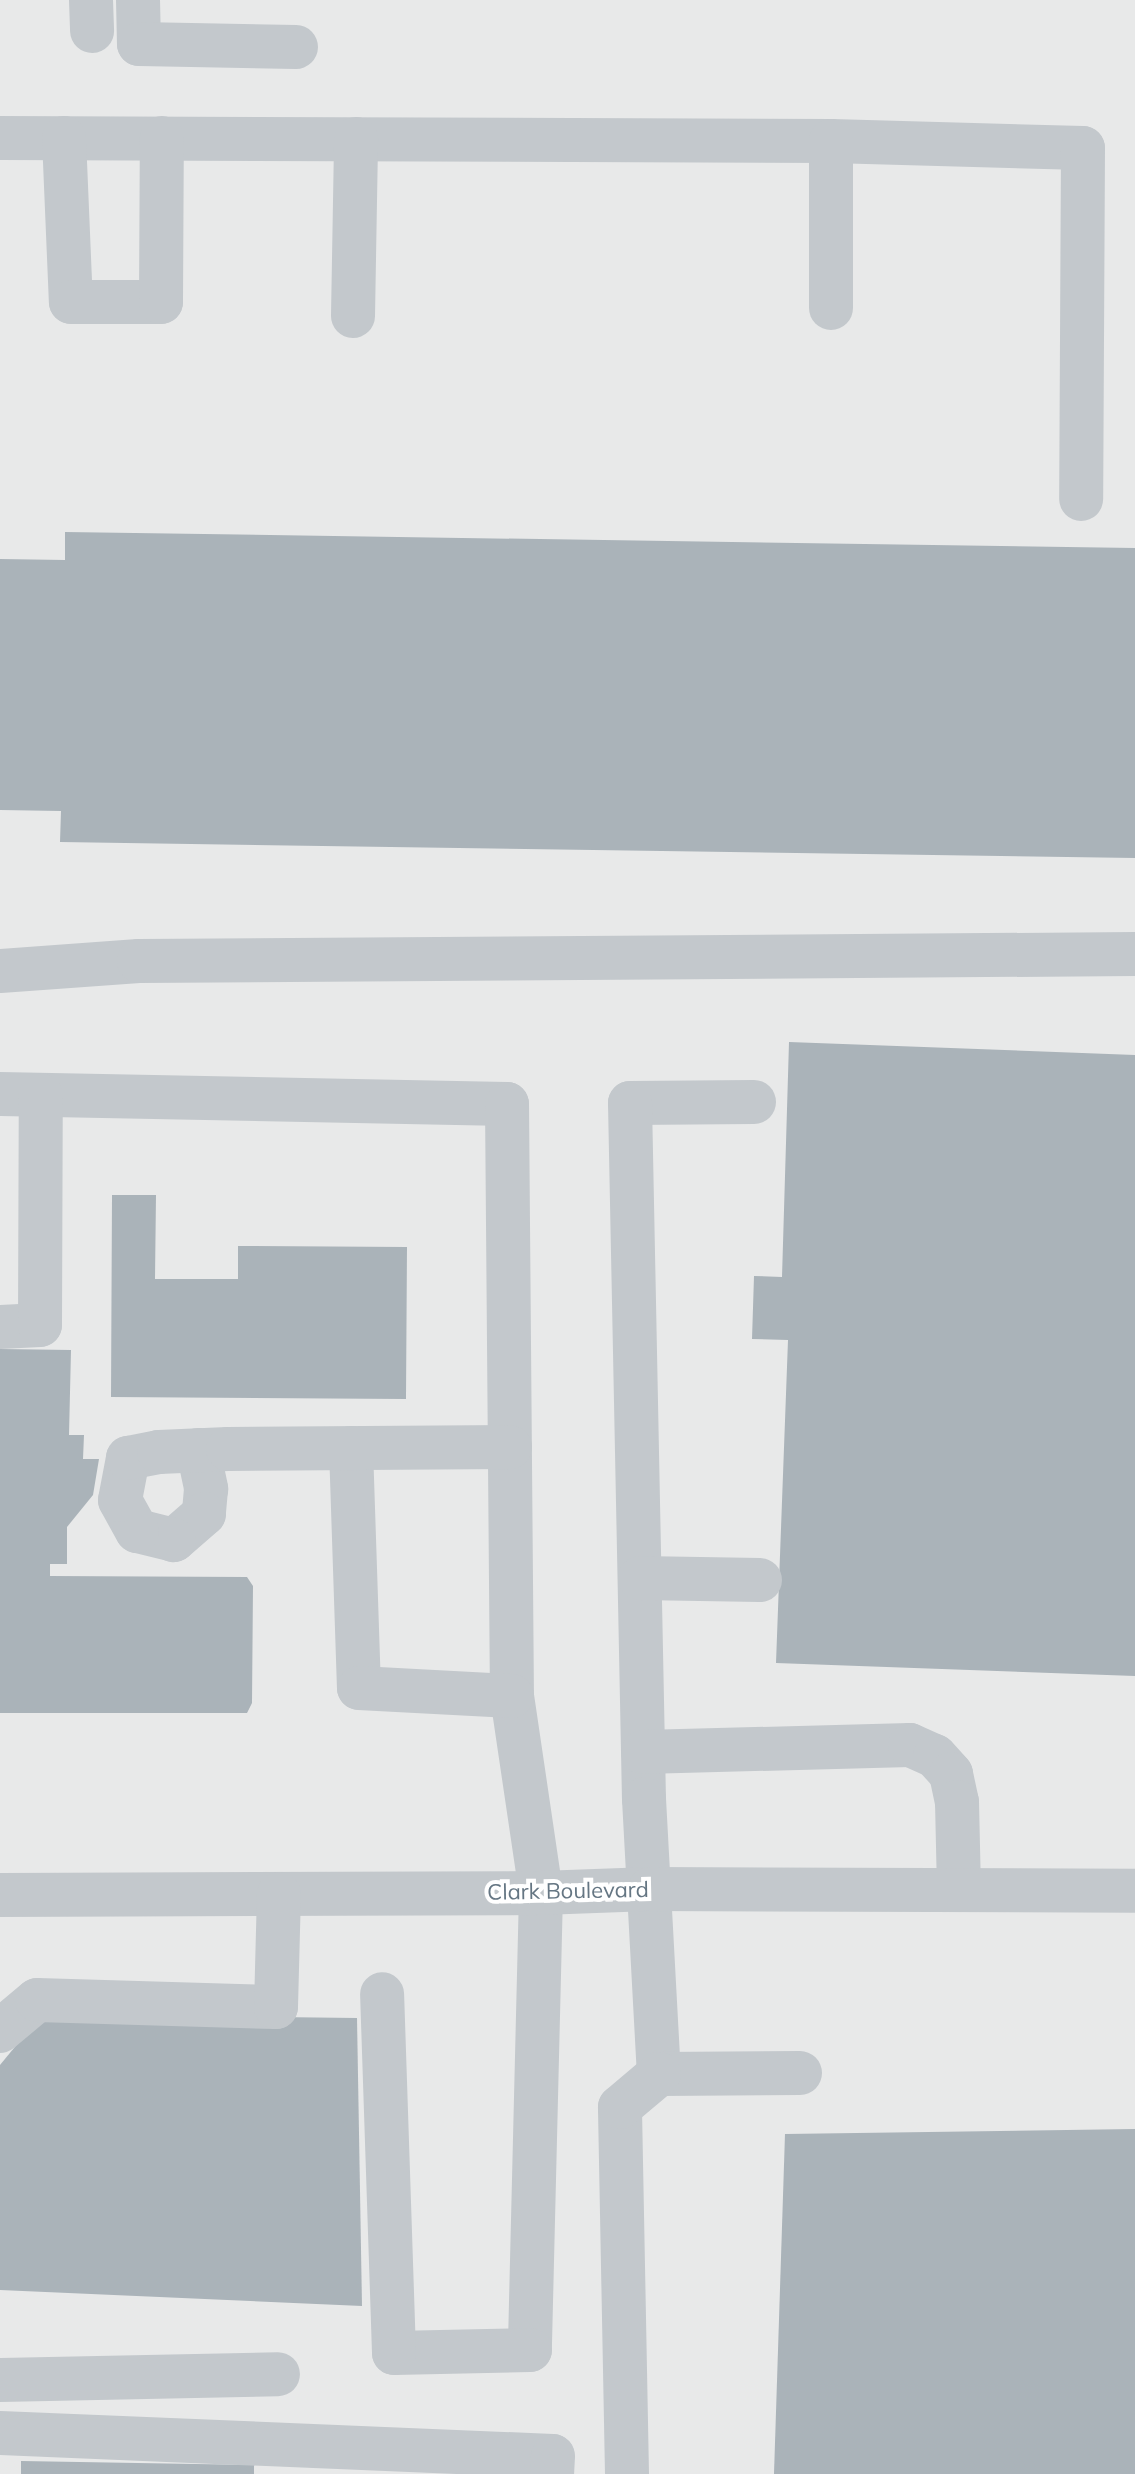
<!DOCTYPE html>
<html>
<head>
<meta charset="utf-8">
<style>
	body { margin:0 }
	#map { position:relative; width:1135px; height:2474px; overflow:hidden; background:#fafaf8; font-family:Mulish,sans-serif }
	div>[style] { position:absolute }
	.built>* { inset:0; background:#e8e9e9 }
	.building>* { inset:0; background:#aab3b9 }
	.minor>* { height:44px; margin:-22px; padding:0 22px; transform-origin:22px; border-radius:22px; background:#c3c8cc }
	span { translate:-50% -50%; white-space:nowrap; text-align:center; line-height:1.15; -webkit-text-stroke:8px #fff; paint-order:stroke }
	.street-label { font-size:22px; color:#657683 }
</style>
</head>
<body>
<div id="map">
	<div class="built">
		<div style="clip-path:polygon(0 0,1135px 0,1135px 2474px,0 2474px)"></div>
	</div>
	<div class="building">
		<div style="clip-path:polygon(65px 532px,1135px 548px,1135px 858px,60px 842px,61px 811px,0 810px,0 559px,65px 560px)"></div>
		<div style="clip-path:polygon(789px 1042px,1135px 1055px,1135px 1676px,776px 1663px,788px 1340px,752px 1339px,754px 1276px,782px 1277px)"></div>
		<div style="clip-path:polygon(112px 1195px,156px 1195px,155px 1279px,238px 1279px,238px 1246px,407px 1247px,406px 1399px,111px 1397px)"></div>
		<div style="clip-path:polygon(0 1349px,71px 1350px,69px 1435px,84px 1435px,83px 1459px,99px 1459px,93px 1495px,67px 1527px,67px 1564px,50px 1564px,50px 1576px,247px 1577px,253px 1586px,252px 1703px,247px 1713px,0 1713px)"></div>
		<div style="clip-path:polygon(42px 2014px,357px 2018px,362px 2306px,0 2290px,0 2065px)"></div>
		<div style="clip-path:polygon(1135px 2129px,1135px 2474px,774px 2474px,785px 2134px)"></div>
		<div style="clip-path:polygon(21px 2461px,254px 2465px,254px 2474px,21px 2474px)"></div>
	</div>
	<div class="minor">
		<div style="left:91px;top:0;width:31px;rotate:88deg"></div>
		<div style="left:138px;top:0;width:44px;rotate:88.7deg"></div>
		<div style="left:139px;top:44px;width:157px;rotate:1.1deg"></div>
		<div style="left:0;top:138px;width:831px;rotate:0.21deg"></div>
		<div style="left:831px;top:141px;width:252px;rotate:1.6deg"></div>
		<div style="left:1083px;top:148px;width:351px;rotate:90.3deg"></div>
		<div style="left:64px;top:138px;width:164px;rotate:87.6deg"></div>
		<div style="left:71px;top:302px;width:90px"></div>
		<div style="left:161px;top:302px;width:164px;rotate:-89.7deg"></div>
		<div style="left:831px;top:141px;width:167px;rotate:90deg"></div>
		<div style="left:353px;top:316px;width:177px;rotate:-89deg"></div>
		<div style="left:0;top:971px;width:139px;rotate:-4.1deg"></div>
		<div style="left:139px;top:961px;width:996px;rotate:-0.4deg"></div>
		<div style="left:0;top:1094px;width:507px;rotate:1.13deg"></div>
		<div style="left:507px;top:1104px;width:592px;rotate:89.52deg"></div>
		<div style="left:512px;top:1696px;width:199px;rotate:81.6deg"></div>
		<div style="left:541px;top:1893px;width:457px;rotate:91.4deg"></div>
		<div style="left:530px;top:2350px;width:136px;rotate:178.7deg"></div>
		<div style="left:394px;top:2353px;width:359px;rotate:-91.9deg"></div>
		<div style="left:754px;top:1102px;width:124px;rotate:179.5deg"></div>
		<div style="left:630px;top:1103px;width:696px;rotate:88.85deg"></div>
		<div style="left:644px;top:1799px;width:275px;rotate:86.9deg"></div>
		<div style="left:659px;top:2074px;width:141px;rotate:-0.4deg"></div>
		<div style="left:0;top:1327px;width:40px;rotate:-2.9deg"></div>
		<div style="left:40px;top:1325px;width:230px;rotate:-89.8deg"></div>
		<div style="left:351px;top:1448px;width:240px;rotate:88.1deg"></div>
		<div style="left:359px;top:1688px;width:153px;rotate:3deg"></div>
		<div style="left:198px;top:1450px;width:40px;rotate:78deg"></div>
		<div style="left:206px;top:1489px;width:25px;rotate:95deg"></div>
		<div style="left:204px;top:1514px;width:40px;rotate:139deg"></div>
		<div style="left:174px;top:1540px;width:38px;rotate:-166deg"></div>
		<div style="left:137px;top:1531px;width:35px;rotate:-119deg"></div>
		<div style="left:120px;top:1500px;width:43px;rotate:-79.2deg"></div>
		<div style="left:128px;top:1458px;width:32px;rotate:-11deg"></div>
		<div style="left:159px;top:1452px;width:69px;rotate:-2.5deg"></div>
		<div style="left:228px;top:1449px;width:282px;rotate:-0.4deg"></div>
		<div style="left:640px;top:1578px;width:120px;rotate:1deg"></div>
		<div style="left:643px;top:1752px;width:267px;rotate:-1.5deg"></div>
		<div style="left:910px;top:1745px;width:27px;rotate:24deg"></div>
		<div style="left:935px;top:1756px;width:24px;rotate:48deg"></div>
		<div style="left:951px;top:1774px;width:29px;rotate:78deg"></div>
		<div style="left:957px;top:1802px;width:88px;rotate:88.7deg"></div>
		<div style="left:0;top:1895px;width:541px;rotate:-0.21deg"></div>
		<div style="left:541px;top:1893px;width:109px;rotate:-2.1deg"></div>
		<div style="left:650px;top:1889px;width:485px;rotate:0.2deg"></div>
		<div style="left:0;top:2031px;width:48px;rotate:-40deg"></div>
		<div style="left:37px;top:2000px;width:239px;rotate:1.7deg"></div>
		<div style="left:276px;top:2007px;width:113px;rotate:-88.5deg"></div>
		<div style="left:0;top:2380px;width:278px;rotate:-1.2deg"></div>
		<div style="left:0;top:2433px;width:553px;rotate:2.38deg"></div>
		<div style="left:553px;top:2456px;width:18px;rotate:93deg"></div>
		<div style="left:627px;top:2474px;width:367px;rotate:-91.1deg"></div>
		<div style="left:620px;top:2107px;width:51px;rotate:-40.2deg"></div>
	</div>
	<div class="street-label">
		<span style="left:568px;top:1891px;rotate:-1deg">Clark Boulevard</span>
	</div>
</div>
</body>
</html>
